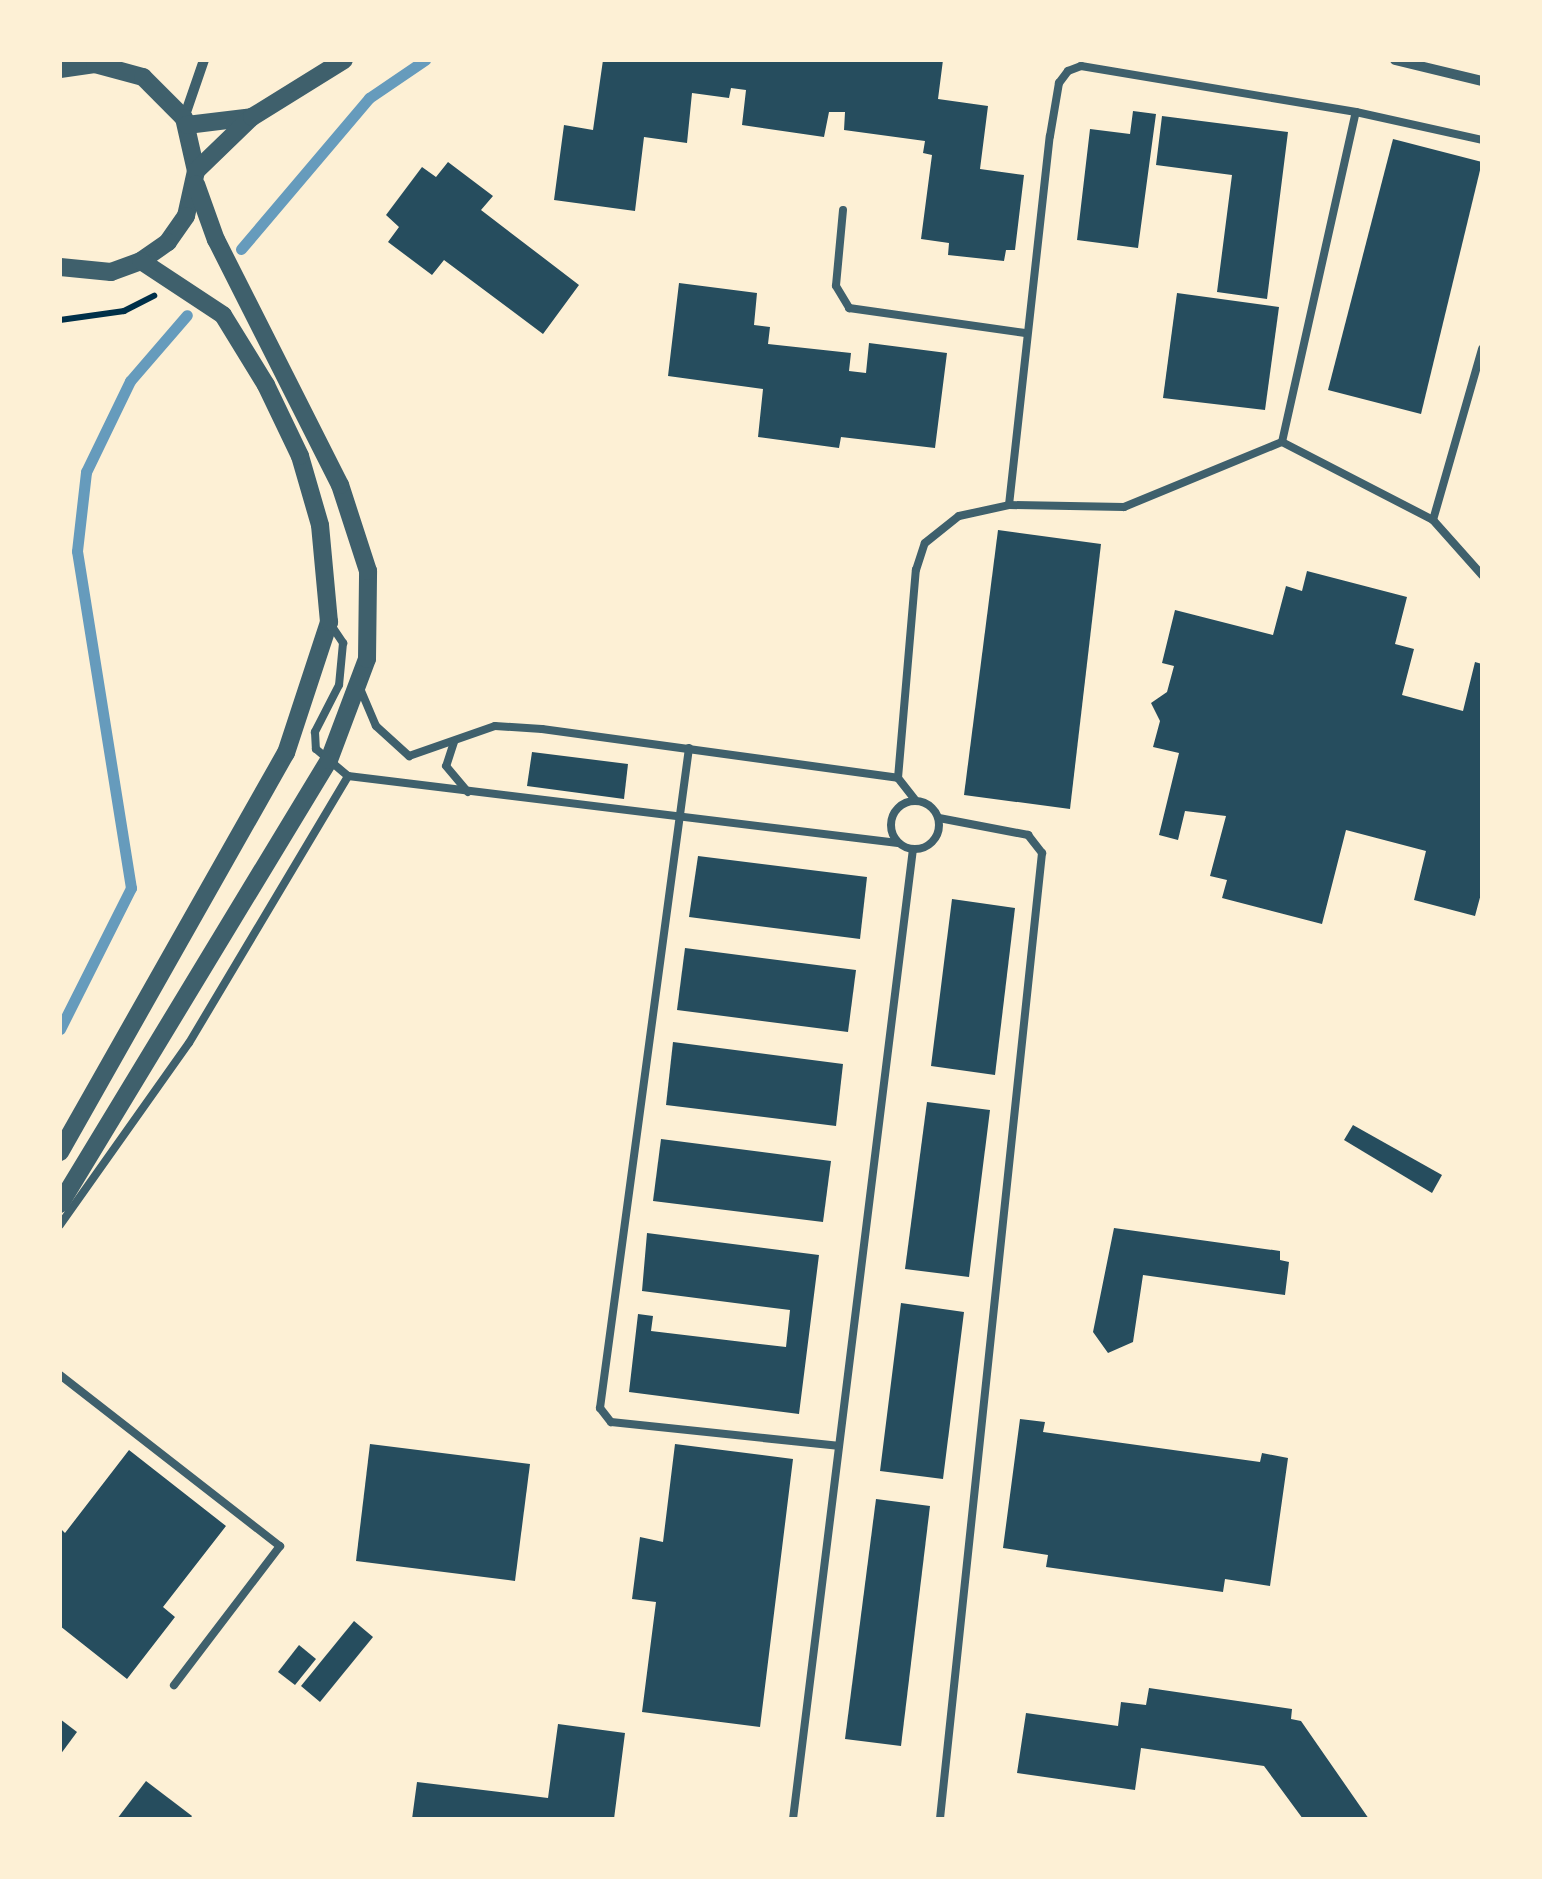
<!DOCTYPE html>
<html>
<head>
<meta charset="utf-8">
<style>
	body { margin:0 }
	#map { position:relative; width:1542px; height:1879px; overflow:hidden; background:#fdf0d5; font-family:"Archivo Narrow",sans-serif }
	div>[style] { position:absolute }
	.stream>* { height:11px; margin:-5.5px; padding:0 5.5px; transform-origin:5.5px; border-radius:5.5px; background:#669bbc }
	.building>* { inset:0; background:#264d5e }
	.path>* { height:6px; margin:-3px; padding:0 3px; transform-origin:3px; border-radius:3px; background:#003049 }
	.service>* { height:8px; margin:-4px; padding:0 4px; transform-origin:4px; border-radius:4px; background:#3f606c }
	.service>.ring { margin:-4px; padding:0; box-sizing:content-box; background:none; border:8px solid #3f606c; border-radius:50% }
	.minor>* { height:10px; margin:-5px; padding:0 5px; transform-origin:5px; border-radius:5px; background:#3f606c }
	.tertiary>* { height:18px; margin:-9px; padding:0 9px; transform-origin:9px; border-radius:9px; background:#3f606c }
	span { translate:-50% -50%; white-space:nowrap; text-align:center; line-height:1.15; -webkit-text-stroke:8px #fdf0d5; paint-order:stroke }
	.frame { position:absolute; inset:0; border:62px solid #fdf0d5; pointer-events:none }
</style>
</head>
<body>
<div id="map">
	<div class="stream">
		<div style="left:241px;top:249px;width:198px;rotate:-49.7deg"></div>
		<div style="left:369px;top:98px;width:68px;rotate:-34.2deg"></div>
		<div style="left:60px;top:1029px;width:158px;rotate:-63.3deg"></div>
		<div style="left:131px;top:888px;width:341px;rotate:-99.1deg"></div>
		<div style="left:77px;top:551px;width:80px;rotate:-83.5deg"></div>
		<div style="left:86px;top:472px;width:101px;rotate:-64.2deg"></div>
		<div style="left:130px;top:381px;width:87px;rotate:-49.2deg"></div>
	</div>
	<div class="building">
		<div style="clip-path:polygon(603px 60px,943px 60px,938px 99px,988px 106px,980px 169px,1024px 175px,1015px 250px,1006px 250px,1004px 261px,948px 255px,949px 243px,921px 239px,932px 155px,923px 153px,925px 141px,844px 130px,845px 112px,829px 112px,824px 137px,742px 125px,746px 90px,731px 88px,729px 98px,692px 93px,687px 143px,644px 137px,635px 211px,554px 200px,564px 125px,593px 130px)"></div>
		<div style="clip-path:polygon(1133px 111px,1156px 114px,1138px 248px,1077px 240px,1090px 129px,1130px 134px)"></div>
		<div style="clip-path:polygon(1162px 116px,1288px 132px,1267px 299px,1217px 292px,1232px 175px,1156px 165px)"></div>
		<div style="clip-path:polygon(1393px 139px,1482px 162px,1421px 414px,1328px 390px)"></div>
		<div style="clip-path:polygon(448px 162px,493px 196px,481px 210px,579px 285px,543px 334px,444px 260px,432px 275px,388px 242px,399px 227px,386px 215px,422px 167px,436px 177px)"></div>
		<div style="clip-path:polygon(679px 283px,757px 293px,754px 325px,770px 327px,768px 344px,851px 353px,849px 371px,866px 373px,869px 343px,947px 353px,935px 448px,841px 437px,839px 448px,758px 437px,763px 389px,668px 376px)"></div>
		<div style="clip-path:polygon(1177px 293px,1279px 307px,1265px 410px,1163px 398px)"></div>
		<div style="clip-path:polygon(998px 530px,1101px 544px,1070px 809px,964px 795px)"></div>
		<div style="clip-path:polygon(1307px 571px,1407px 597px,1395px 644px,1414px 649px,1402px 695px,1463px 711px,1475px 662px,1482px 664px,1482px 890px,1475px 916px,1414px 900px,1426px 851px,1346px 830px,1322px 924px,1222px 898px,1227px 880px,1210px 876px,1226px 816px,1185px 811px,1178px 840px,1159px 835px,1179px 753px,1153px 747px,1160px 721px,1151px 703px,1167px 692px,1174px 666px,1162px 663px,1175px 610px,1273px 635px,1286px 586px,1302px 591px)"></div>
		<div style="clip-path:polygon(532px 752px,628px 764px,624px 799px,527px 786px)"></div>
		<div style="clip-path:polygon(698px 856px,867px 877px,860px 939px,689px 917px)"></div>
		<div style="clip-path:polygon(952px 899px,1015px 908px,995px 1075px,931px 1066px)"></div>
		<div style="clip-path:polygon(685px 948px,856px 970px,848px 1032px,677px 1010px)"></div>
		<div style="clip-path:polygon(673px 1042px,843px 1064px,836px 1126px,666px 1105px)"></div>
		<div style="clip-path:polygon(927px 1102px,990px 1110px,969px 1277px,905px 1269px)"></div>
		<div style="clip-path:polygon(1353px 1125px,1442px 1175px,1432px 1193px,1344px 1140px)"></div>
		<div style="clip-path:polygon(661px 1139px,831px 1161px,823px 1222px,653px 1201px)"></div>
		<div style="clip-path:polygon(1114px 1228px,1280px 1251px,1280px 1260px,1289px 1262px,1285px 1295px,1143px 1275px,1133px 1342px,1108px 1353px,1093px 1332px)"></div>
		<div style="clip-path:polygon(647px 1233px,819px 1255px,799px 1414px,629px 1392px,638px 1314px,653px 1316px,651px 1331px,786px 1347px,790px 1310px,642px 1291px)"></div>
		<div style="clip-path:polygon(901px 1303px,964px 1312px,943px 1479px,880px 1471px)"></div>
		<div style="clip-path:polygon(1020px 1419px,1045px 1422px,1043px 1432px,1260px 1462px,1262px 1453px,1288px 1458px,1270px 1586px,1225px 1579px,1223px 1592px,1046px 1567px,1048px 1555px,1003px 1548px)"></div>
		<div style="clip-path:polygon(370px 1444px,530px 1464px,515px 1581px,356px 1561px)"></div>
		<div style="clip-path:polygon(675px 1444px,793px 1459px,760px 1727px,642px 1712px,656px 1602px,632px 1599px,640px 1537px,663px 1542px)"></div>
		<div style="clip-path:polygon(129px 1450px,226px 1526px,163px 1607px,175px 1617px,127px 1679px,60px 1626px,60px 1528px,65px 1533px)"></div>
		<div style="clip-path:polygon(876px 1499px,930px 1506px,901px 1746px,845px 1739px)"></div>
		<div style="clip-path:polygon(354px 1621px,373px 1637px,320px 1702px,301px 1686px)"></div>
		<div style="clip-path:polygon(299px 1645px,316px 1659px,295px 1685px,278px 1672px)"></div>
		<div style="clip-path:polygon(1149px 1688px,1292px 1709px,1291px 1719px,1301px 1721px,1369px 1819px,1303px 1819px,1264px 1766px,1141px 1748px,1135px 1790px,1017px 1773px,1026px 1713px,1118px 1726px,1121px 1702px,1146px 1705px)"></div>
		<div style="clip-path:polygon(60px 1719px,77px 1732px,60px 1755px)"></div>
		<div style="clip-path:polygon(558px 1724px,625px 1733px,614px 1819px,412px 1819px,417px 1782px,548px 1798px)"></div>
		<div style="clip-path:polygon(146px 1781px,192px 1816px,190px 1819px,117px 1819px)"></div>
	</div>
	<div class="path">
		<div style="left:60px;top:320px;width:65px;rotate:-8deg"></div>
		<div style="left:124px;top:311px;width:34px;rotate:-27deg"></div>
	</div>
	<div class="service">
		<div style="left:843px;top:210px;width:76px;rotate:95.3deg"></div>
		<div style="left:836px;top:286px;width:26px;rotate:59deg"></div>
		<div style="left:849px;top:308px;width:178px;rotate:8.1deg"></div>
		<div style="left:1282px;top:442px;width:338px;rotate:-77.4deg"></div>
		<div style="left:1009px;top:505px;width:371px;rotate:-83.7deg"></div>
		<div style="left:1050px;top:136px;width:54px;rotate:-80.4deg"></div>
		<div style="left:1059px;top:83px;width:15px;rotate:-53deg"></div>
		<div style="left:1068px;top:71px;width:14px;rotate:-21deg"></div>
		<div style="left:1081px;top:66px;width:279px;rotate:9.5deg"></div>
		<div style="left:1356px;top:112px;width:129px;rotate:12.5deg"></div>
		<div style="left:1433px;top:520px;width:178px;rotate:-74deg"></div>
		<div style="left:331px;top:625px;width:22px;rotate:56deg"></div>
		<div style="left:343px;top:643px;width:42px;rotate:95.4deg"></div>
		<div style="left:339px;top:685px;width:53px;rotate:117.1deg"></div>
		<div style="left:315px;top:732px;width:17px;rotate:87deg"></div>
		<div style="left:316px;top:749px;width:42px;rotate:40.2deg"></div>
		<div style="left:359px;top:686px;width:43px;rotate:67deg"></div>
		<div style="left:376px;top:726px;width:45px;rotate:42.3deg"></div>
		<div style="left:409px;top:756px;width:91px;rotate:-19.2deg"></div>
		<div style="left:495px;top:726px;width:47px;rotate:3.7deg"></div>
		<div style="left:542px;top:729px;width:359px;rotate:7.8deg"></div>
		<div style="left:898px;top:778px;width:28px;rotate:52deg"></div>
		<div style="left:454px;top:742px;width:25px;rotate:108deg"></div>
		<div style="left:446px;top:766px;width:34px;rotate:50deg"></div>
		<div style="left:689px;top:748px;width:666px;rotate:97.68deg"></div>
		<div style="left:600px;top:1408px;width:18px;rotate:52deg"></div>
		<div style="left:611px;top:1422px;width:228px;rotate:6deg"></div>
		<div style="left:898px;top:778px;width:209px;rotate:-85.1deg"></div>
		<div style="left:916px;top:570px;width:28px;rotate:-72deg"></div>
		<div style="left:925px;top:543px;width:43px;rotate:-38.5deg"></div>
		<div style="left:959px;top:516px;width:51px;rotate:-12.4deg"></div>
		<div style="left:1009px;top:505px;width:115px;rotate:1deg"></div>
		<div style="left:1124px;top:507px;width:171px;rotate:-22.4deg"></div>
		<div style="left:1282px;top:442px;width:170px;rotate:27.3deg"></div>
		<div style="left:1433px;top:520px;width:74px;rotate:48.3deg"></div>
		<div class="ring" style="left:891px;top:801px;width:40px;height:40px"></div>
		<div style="left:939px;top:818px;width:91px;rotate:10.8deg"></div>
		<div style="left:1028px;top:835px;width:23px;rotate:52deg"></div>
		<div style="left:1042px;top:853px;width:971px;rotate:96.03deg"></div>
		<div style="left:60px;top:1225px;width:223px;rotate:-54.7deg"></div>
		<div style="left:189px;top:1043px;width:311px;rotate:-59.2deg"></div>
		<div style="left:348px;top:776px;width:554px;rotate:6.95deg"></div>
		<div style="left:60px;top:1375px;width:279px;rotate:37.9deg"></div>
		<div style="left:280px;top:1546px;width:175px;rotate:127.3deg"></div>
		<div style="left:793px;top:1819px;width:977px;rotate:-82.95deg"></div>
	</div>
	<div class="minor">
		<div style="left:1395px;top:60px;width:89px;rotate:13.6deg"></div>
		<div style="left:184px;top:118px;width:61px;rotate:-71deg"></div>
	</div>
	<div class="tertiary">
		<div style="left:60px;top:69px;width:35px;rotate:-8deg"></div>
		<div style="left:95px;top:64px;width:50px;rotate:15.2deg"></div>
		<div style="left:143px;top:77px;width:58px;rotate:45deg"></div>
		<div style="left:184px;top:118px;width:54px;rotate:77.2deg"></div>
		<div style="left:196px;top:171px;width:46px;rotate:102.5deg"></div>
		<div style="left:186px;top:216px;width:32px;rotate:125deg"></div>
		<div style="left:168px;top:242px;width:33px;rotate:145deg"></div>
		<div style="left:141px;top:261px;width:32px;rotate:160deg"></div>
		<div style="left:111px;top:272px;width:51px;rotate:-174.4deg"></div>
		<div style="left:187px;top:125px;width:65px;rotate:-7deg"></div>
		<div style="left:196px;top:171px;width:78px;rotate:-44deg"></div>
		<div style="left:252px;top:117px;width:108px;rotate:-31.8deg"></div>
		<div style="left:60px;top:1152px;width:459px;rotate:-60.5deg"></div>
		<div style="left:286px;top:753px;width:138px;rotate:-71.8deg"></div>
		<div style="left:329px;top:622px;width:97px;rotate:-95.3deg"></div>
		<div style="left:320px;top:525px;width:72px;rotate:-106.2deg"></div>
		<div style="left:300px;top:456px;width:79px;rotate:-115.6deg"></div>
		<div style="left:266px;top:385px;width:82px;rotate:-121.6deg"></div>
		<div style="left:223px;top:315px;width:98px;rotate:-146.6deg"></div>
		<div style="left:60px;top:1204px;width:519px;rotate:-58.79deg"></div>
		<div style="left:329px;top:760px;width:108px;rotate:-69.4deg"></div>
		<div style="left:367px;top:659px;width:88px;rotate:-89.3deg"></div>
		<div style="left:368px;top:571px;width:90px;rotate:-108deg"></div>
		<div style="left:340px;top:485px;width:275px;rotate:-116.8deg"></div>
		<div style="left:216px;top:240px;width:59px;rotate:-109.7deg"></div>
	</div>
	<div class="frame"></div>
</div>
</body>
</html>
